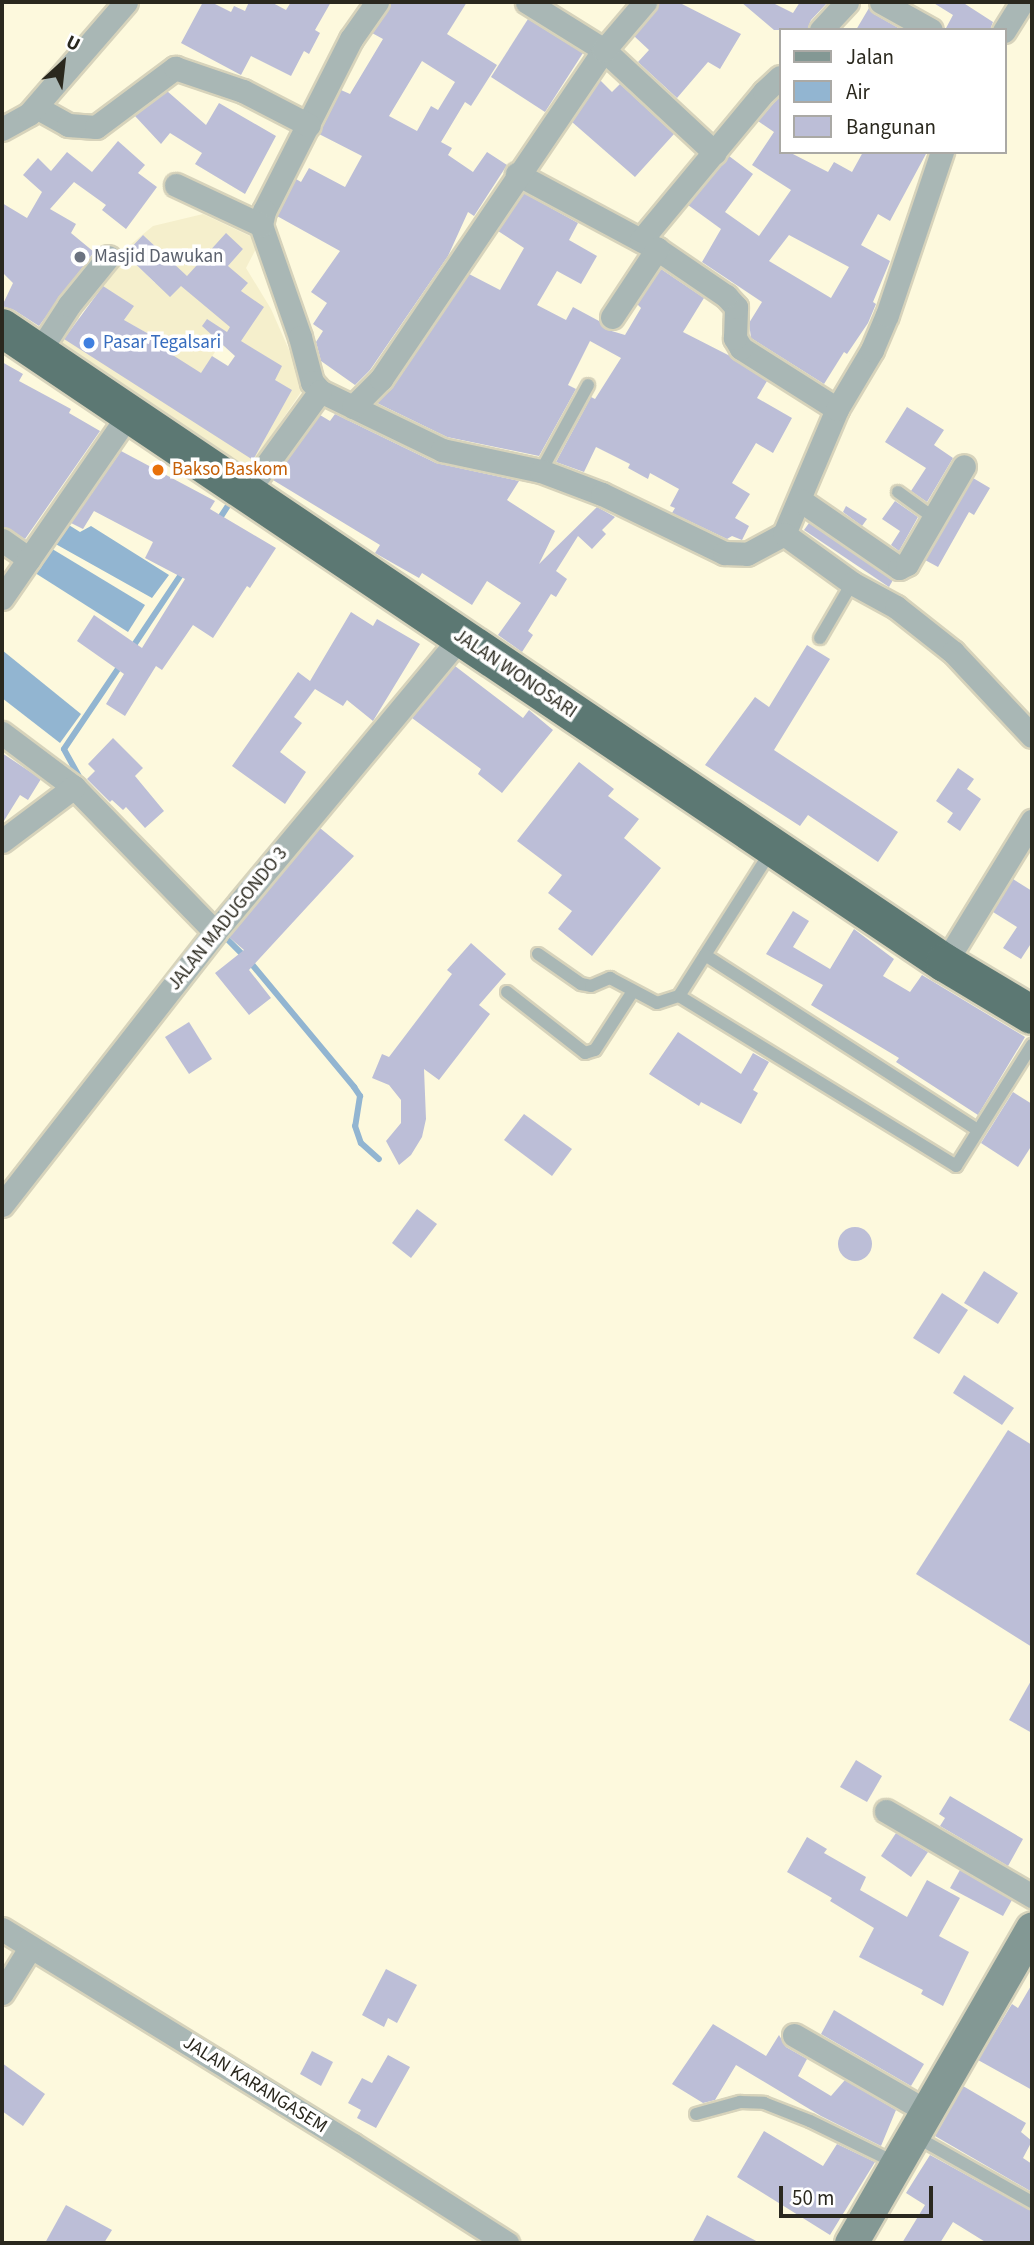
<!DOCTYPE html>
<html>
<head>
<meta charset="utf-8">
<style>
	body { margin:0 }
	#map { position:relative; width:1034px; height:2245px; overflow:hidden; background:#fdf9dd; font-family:"Source Sans 3",sans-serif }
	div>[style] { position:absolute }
	.built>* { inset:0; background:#f5efcc }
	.water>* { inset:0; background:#92b5d1 }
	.stream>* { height:6px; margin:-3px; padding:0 3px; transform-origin:3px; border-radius:3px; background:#92b5d1 }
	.building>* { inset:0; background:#bcbed7 }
	.round { border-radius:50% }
	.roads { filter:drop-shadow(2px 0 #d7d3bb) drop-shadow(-2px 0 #d7d3bb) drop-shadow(0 2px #d7d3bb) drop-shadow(0 -2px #d7d3bb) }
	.service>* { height:12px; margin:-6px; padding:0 6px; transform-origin:6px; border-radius:6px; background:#a9b7b5 }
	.minor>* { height:23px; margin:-11.5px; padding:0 11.5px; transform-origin:11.5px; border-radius:11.5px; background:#a9b7b5 }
	.secondary>* { height:33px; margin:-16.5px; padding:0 16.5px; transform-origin:16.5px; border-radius:16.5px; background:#839894 }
	.trunk>* { height:38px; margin:-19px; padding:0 19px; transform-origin:19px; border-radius:19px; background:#5c7873 }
	.dots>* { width:19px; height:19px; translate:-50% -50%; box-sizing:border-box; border:4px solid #fff; border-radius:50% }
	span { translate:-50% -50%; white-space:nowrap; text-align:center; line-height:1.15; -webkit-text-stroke:7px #fff; paint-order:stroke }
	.worship-label { font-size:19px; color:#5b616d }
	.left { translate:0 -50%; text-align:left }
	.shop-label { font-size:19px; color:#366cbe }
	.food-label { font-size:19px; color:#c56008 }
	.street-label { font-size:19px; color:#2a281e }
	.frame { position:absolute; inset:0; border:4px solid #2a281e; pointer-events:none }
	.legend { position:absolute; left:779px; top:28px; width:228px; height:126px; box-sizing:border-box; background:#fff; border:2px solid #aaa9a5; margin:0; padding:9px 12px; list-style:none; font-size:21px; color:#2a281e }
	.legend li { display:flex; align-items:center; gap:14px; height:35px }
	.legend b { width:35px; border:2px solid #aaa9a5 }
	.north { position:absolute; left:28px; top:28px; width:70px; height:70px; -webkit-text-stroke:5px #fff; paint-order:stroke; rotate:27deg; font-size:19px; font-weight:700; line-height:28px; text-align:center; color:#2a281e }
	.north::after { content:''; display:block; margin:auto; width:24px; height:32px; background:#2a281e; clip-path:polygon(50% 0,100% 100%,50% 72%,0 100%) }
	.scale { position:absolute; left:779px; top:2186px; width:154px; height:32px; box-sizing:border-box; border:4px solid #2a281e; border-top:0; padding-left:9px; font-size:21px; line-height:24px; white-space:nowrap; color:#2a281e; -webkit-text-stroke:5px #fff; paint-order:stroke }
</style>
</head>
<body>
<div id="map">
	<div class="built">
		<div style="clip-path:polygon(evenodd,203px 214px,260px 241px,246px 268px,271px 309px,305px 386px,247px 472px,56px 344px,107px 264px,153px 226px,203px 214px,226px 234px,243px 249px,206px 291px,226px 234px,203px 214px,143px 235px,174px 264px,155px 283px,125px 254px,143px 235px,203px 214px,98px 283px,133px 306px,112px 340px,76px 316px,98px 283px,203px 214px,248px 283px,220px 317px,203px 303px,248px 283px,203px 214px,246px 296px,244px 336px,227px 324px,246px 296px,203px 214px,131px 324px,163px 342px,151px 364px,131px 324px,203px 214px,227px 333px,268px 358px,194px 385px,227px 333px)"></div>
	</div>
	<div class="water">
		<div style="clip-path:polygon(64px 522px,80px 532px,91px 526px,169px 575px,152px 598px,52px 542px)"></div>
		<div style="clip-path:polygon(49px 547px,145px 605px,128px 632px,32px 571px)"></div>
		<div style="clip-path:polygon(2px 650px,81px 714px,60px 743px,2px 698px)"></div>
	</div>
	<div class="stream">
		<div style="left:218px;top:521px;width:27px;rotate:-57deg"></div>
		<div style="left:132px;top:648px;width:94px;rotate:-56.3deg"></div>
		<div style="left:81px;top:780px;width:35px;rotate:-119deg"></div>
		<div style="left:64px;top:749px;width:104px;rotate:-56deg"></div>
		<div style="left:220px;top:932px;width:42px;rotate:45deg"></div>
		<div style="left:250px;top:962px;width:163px;rotate:50.2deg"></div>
		<div style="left:354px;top:1087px;width:11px;rotate:56deg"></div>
		<div style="left:360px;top:1096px;width:30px;rotate:99deg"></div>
		<div style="left:355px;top:1126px;width:18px;rotate:71deg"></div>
		<div style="left:361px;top:1143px;width:24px;rotate:42deg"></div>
	</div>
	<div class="building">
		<div style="clip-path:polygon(203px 2px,211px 2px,231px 12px,234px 6px,245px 11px,249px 2px,271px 2px,286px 10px,291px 2px,331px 2px,315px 30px,320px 33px,309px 54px,304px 51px,291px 76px,251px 56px,241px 75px,181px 43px)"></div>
		<div style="clip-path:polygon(evenodd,391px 2px,467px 2px,447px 34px,497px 65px,471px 106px,465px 102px,441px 142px,452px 148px,448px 155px,473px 172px,487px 152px,507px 165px,474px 216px,468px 212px,448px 256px,370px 370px,355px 385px,321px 361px,316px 342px,323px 331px,313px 324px,327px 303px,311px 292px,340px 251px,277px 216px,296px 179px,301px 182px,309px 168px,345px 187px,362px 156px,319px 134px,341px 90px,350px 94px,383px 39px,372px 33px,391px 2px,422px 61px,455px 82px,438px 110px,431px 106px,417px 131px,389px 116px,422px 61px)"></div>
		<div style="clip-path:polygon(659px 2px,678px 2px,741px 34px,720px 69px,708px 62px,677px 98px,638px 62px,649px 50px,634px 36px,656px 11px)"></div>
		<div style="clip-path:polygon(741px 2px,771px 2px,793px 13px,800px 2px,828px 2px,811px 20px,807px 30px,774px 30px)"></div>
		<div style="clip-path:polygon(932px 2px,962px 2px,993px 22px,990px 30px,945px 30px,953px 15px)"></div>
		<div style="clip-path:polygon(869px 8px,874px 14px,902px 30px,856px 30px)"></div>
		<div style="clip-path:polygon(528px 19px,583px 53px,545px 112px,491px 77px)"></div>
		<div style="clip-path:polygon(600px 80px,612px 92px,620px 84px,674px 134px,635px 177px,572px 122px)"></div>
		<div style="clip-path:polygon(167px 91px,206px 125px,219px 103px,276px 136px,245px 194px,195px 164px,202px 153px,170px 133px,161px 144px,135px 116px)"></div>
		<div style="clip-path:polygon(evenodd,780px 96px,780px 152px,789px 152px,828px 172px,834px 162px,852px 172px,863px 152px,927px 152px,890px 221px,878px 214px,861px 245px,890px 261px,873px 302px,876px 304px,868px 323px,847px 354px,844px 352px,824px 384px,751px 338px,749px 323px,762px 302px,702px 262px,721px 229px,688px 205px,729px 156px,753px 174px,725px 212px,759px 236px,791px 190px,752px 165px,774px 132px,758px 121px,780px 96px,789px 235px,849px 267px,831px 298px,769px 261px,789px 235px)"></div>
		<div style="clip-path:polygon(118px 141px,145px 165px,138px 173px,157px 187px,126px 229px,102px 210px,106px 205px,74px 182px,50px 209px,76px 224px,71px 233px,94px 252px,39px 326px,14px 310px,2px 306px,13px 283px,2px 272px,2px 203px,27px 218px,42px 192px,23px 175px,38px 158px,51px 171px,67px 152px,92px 172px)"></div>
		<div style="clip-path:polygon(524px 193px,578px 223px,569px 240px,597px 256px,581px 284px,557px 271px,537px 305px,566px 320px,573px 307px,599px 321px,605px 329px,625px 335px,641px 308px,637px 304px,661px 269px,704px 298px,683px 332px,730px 356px,767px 381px,757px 398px,792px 418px,773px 453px,756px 443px,732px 483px,750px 494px,735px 518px,749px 526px,742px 540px,732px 536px,727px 539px,672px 513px,675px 508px,670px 506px,679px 489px,650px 473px,648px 479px,628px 468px,630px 464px,596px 447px,584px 472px,556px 462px,591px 397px,595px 399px,621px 358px,590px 341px,568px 385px,576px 389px,539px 456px,447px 437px,377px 403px,393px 387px,469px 274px,500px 290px,524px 248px,498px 231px)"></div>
		<div style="clip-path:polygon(226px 233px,243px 249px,228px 266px,248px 283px,241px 291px,264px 307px,241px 341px,282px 366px,275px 380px,292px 390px,253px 460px,64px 339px,103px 286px,134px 306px,124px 320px,163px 342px,160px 347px,201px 373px,212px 356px,228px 366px,235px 356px,202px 326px,207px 319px,227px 332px,230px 327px,181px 286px,170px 297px,125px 254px,143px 235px,187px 276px)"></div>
		<div style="clip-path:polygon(2px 362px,23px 374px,19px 381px,71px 409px,69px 413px,100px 431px,25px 539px,2px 526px)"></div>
		<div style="clip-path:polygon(907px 407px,944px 430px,934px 445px,953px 458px,927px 502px,911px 491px,926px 468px,885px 442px)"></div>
		<div style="clip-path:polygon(335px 414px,436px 463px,519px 481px,507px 500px,555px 531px,539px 564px,597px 507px,615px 517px,602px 530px,606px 534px,592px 549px,578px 536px,556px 571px,567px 579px,556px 597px,551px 594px,528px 631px,533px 635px,522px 652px,498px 635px,521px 603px,487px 581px,472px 605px,422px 573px,419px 578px,375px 553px,380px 545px,273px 480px,320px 415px,330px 421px)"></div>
		<div style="clip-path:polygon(121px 451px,215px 501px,210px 509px,276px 548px,250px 588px,247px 586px,213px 638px,193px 625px,162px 670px,156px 666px,125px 716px,106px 704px,124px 674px,77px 641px,94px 615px,142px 648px,185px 579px,145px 558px,153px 542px,94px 511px,83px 529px,71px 523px)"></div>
		<div style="clip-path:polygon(973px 478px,990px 488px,974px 515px,969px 512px,938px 567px,925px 560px)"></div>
		<div style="clip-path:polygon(895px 501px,918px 517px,899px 551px,891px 545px,900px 531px,882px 519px)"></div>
		<div style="clip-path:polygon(846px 506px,867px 519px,862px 526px,843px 512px)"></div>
		<div style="clip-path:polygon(809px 523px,893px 580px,889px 587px,804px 530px)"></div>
		<div style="clip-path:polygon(351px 612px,373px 626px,377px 619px,420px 644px,373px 721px,347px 700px,343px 706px,315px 689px,294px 717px,302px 723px,280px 752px,306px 772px,285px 804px,232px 766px,298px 672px,310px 681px)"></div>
		<div style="clip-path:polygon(807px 645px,830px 659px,774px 750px,898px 832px,878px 862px,808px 815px,800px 826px,705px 765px,755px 697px,769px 707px)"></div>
		<div style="clip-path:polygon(455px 666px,523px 718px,529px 710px,553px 730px,502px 793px,478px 774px,481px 769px,412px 718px)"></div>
		<div style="clip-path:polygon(113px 738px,143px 768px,135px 776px,164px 811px,145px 828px,126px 807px,123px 810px,112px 800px,110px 802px,87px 779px,95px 771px,88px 764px)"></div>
		<div style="clip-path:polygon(2px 753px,41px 779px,28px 800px,20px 795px,2px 824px)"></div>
		<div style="clip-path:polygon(579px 762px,614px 789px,608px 796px,639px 819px,624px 838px,661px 868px,592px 956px,558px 929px,572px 911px,548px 893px,562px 875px,517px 841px)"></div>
		<div style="clip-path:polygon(958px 768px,974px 779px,967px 789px,981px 799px,960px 831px,947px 822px,953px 813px,936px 801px)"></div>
		<div style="clip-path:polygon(320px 828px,354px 856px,249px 970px,271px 998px,249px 1015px,215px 973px,244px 950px,229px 937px)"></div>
		<div style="clip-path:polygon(1013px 879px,1032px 891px,1032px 942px,1021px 959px,1003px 948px,1017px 927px,993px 912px)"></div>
		<div style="clip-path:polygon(793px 911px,809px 921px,793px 947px,830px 969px,854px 929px,894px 959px,883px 976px,910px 992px,922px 975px,1025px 1037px,978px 1115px,896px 1062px,899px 1058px,811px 1005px,823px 985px,766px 954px)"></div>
		<div style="clip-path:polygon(471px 943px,506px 974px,479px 1005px,490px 1014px,439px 1080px,424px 1069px,426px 1119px,422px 1137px,411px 1155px,399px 1165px,386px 1141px,401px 1123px,401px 1100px,389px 1085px,372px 1078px,382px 1054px,389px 1057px,452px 974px,447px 970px)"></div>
		<div style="clip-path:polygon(189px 1022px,212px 1059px,189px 1074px,165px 1037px)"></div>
		<div style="clip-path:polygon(678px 1032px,741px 1074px,753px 1053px,769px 1062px,753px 1090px,758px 1093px,741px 1124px,701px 1102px,699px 1106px,649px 1074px)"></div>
		<div style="clip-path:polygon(1013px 1092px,1032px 1104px,1032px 1145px,1018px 1167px,981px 1143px)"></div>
		<div style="clip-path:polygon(524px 1114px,572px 1149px,552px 1176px,504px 1140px)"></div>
		<div style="clip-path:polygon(417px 1209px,437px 1224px,411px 1258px,392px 1243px)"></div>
		<div class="round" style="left:838px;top:1227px;width:34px;height:34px"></div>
		<div style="clip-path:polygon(984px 1271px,1018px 1293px,998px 1324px,964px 1303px)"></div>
		<div style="clip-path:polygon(942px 1293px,968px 1310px,939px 1354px,913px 1338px)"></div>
		<div style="clip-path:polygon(964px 1375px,1014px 1408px,1002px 1425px,953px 1393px)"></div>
		<div style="clip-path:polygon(1008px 1430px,1032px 1445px,1032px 1647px,916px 1574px)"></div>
		<div style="clip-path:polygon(1032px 1679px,1032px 1733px,1009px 1720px)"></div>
		<div style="clip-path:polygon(856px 1760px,882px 1776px,867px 1802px,840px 1787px)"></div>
		<div style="clip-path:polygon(950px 1796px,1023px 1839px,1008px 1866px,940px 1826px,945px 1818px,939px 1814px)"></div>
		<div style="clip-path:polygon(896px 1833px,928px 1852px,911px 1877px,881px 1856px)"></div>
		<div style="clip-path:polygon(807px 1837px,827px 1849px,824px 1853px,866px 1877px,860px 1890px,907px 1917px,927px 1880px,960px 1898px,939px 1936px,969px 1952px,943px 2006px,921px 1994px,923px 1990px,859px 1957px,874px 1928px,830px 1901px,832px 1898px,787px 1872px)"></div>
		<div style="clip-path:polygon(960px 1870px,1012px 1900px,1003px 1916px,950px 1888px)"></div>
		<div style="clip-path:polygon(386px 1969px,417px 1985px,397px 2023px,388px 2018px,384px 2027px,362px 2015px)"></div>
		<div style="clip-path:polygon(1032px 1984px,1032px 2090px,978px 2060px,1012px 2004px,1018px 2008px)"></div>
		<div style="clip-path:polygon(834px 2010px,924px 2064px,911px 2086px,821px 2034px)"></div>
		<div style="clip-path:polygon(713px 2024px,766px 2056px,779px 2035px,786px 2047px,807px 2059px,798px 2076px,831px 2096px,845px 2080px,896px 2110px,881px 2146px,821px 2116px,736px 2065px,715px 2100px,703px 2103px,672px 2084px)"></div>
		<div style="clip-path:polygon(312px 2051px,333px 2062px,321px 2086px,300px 2074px)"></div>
		<div style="clip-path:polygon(388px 2055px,410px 2067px,376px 2128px,357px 2118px,361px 2110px,348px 2103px,362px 2078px,372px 2083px)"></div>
		<div style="clip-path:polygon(2px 2063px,45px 2094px,23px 2126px,2px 2111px)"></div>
		<div style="clip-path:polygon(963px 2086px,1026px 2123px,1021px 2132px,1032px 2141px,1023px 2158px,1032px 2164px,1032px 2192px,935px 2136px)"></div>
		<div style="clip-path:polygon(764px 2131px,823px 2166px,837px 2144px,875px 2162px,830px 2235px,737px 2177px)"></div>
		<div style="clip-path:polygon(930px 2155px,1032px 2211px,1032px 2243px,987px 2243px,953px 2222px,940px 2243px,902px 2243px,925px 2205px,906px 2193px)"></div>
		<div style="clip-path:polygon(66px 2205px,112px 2230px,104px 2243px,45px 2243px)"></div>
		<div style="clip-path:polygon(707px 2215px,760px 2243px,692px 2243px)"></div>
	</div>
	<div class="roads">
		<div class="service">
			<div style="left:541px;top:471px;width:98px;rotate:-61.3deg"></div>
			<div style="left:898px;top:492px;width:44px;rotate:35.8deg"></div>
			<div style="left:820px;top:638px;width:64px;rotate:-59.8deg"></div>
			<div style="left:538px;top:954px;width:52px;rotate:34.9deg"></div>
			<div style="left:581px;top:984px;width:10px;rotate:11deg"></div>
			<div style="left:591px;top:986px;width:21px;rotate:-23deg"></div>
			<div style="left:610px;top:978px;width:53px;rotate:28deg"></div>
			<div style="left:657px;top:1003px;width:23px;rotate:-18deg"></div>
			<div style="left:679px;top:996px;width:172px;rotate:-57.6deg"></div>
			<div style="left:705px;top:955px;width:324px;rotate:32.7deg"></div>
			<div style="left:507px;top:992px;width:99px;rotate:38deg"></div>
			<div style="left:585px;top:1053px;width:10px;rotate:-17deg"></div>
			<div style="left:595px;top:1050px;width:70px;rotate:-57.2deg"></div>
			<div style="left:679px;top:996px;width:325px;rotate:31.5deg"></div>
			<div style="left:956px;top:1166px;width:143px;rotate:-57.9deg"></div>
			<div style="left:696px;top:2114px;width:46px;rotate:-15.3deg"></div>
			<div style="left:740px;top:2102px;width:24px;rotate:2deg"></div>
			<div style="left:764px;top:2103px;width:49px;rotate:21.4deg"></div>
			<div style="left:810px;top:2121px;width:93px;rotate:26deg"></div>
			<div style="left:913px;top:2135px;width:137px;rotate:29.4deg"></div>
		</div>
		<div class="minor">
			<div style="left:377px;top:2px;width:45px;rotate:125.1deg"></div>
			<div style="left:351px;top:39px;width:193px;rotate:116.8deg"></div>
			<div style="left:264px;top:211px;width:14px;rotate:102deg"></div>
			<div style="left:261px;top:225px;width:119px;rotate:70.8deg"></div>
			<div style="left:300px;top:337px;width:47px;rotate:75.1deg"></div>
			<div style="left:312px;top:382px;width:12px;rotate:48deg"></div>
			<div style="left:320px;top:391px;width:136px;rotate:25.8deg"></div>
			<div style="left:442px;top:450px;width:101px;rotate:12deg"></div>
			<div style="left:541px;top:471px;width:65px;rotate:20.7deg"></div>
			<div style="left:602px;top:494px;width:136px;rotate:25.8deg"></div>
			<div style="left:724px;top:553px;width:23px;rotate:2deg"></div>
			<div style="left:747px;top:554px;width:42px;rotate:-28.4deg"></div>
			<div style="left:784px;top:534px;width:136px;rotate:-67deg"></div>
			<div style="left:837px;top:409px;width:114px;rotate:-147.6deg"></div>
			<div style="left:741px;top:348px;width:12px;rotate:-121deg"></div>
			<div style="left:735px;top:338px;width:31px;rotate:-88deg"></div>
			<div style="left:736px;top:307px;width:15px;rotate:-132deg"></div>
			<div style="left:726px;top:296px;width:83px;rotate:-145.7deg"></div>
			<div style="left:657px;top:249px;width:159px;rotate:-151.8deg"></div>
			<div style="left:527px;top:2px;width:91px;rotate:31.9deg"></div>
			<div style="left:604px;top:50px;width:151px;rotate:42.9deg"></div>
			<div style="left:881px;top:2px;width:57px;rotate:29.2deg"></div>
			<div style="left:821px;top:30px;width:38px;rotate:-47deg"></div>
			<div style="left:1004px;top:31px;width:34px;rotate:-58deg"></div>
			<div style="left:36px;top:107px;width:37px;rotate:29deg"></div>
			<div style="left:68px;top:125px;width:28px;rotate:4deg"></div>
			<div style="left:96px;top:127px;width:99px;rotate:-36.8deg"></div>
			<div style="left:175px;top:68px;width:72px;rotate:18.7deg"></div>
			<div style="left:243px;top:91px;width:74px;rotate:27.3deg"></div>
			<div style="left:2px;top:129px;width:31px;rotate:-29deg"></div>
			<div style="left:29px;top:114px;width:148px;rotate:-49.1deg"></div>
			<div style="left:176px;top:185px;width:94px;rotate:25.2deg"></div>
			<div style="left:641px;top:240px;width:192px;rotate:-50.3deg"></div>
			<div style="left:764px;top:92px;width:22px;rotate:-43deg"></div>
			<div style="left:612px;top:317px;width:82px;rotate:-56.5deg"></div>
			<div style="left:38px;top:353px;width:57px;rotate:-57.1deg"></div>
			<div style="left:69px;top:305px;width:62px;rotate:-50.9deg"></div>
			<div style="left:353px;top:407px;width:40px;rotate:-45deg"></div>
			<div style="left:381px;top:379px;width:397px;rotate:-55.9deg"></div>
			<div style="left:604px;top:50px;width:63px;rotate:-49.5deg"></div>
			<div style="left:837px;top:409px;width:69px;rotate:-59.3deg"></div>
			<div style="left:872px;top:350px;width:38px;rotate:-67deg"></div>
			<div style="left:887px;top:315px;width:172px;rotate:-71.4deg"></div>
			<div style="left:246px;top:493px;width:126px;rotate:-54deg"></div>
			<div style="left:800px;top:500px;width:120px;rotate:34.5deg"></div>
			<div style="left:899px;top:568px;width:9px;rotate:-27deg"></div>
			<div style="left:907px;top:564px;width:113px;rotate:-59.8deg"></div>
			<div style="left:784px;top:534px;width:84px;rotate:35.8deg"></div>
			<div style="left:852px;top:583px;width:50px;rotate:28.6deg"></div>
			<div style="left:896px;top:607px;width:73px;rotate:38.3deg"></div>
			<div style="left:953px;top:652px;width:115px;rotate:46.8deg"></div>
			<div style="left:2px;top:540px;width:33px;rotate:35deg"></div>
			<div style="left:2px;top:598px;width:224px;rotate:-55.4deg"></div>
			<div style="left:2px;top:733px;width:90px;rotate:36.9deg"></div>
			<div style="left:74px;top:787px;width:202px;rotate:45.8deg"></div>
			<div style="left:2px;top:841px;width:90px;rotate:-36.9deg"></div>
			<div style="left:945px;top:963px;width:167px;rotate:-58.5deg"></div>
			<div style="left:2px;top:1205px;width:346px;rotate:-52deg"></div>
			<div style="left:215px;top:932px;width:384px;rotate:-50.2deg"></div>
			<div style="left:886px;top:1811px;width:169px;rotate:30.2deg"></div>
			<div style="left:2px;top:1929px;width:412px;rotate:31.6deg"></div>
			<div style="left:353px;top:2145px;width:183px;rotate:32.5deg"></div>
			<div style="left:2px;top:1993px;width:53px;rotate:-58.1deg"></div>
			<div style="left:794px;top:2035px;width:152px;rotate:29.9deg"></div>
		</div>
		<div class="secondary">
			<div style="left:851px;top:2243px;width:363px;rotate:-60.1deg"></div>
		</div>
		<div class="trunk">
			<div style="left:2px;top:328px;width:1137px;rotate:33.96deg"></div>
			<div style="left:945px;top:963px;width:101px;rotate:30.9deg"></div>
		</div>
	</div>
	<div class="dots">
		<div style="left:80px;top:257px;background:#6b7280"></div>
		<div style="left:89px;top:343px;background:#3f7fe0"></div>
		<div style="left:158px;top:470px;background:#e8710a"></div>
	</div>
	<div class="worship-label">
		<span class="left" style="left:94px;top:257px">Masjid Dawukan</span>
	</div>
	<div class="shop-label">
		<span class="left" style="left:103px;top:343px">Pasar Tegalsari</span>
	</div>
	<div class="food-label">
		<span class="left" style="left:172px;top:470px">Bakso Baskom</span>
	</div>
	<div class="street-label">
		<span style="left:515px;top:674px;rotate:34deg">JALAN WONOSARI</span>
		<span style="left:228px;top:919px;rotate:-51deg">JALAN MADUGONDO 3</span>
		<span style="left:255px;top:2085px;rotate:32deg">JALAN KARANGASEM</span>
	</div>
	<div class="frame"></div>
	<ul class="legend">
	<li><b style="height:9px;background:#839894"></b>Jalan</li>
	<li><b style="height:19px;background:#92b5d1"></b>Air</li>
	<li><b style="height:19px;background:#bcbed7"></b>Bangunan</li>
	</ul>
	<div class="north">U</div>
	<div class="scale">50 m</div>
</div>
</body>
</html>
